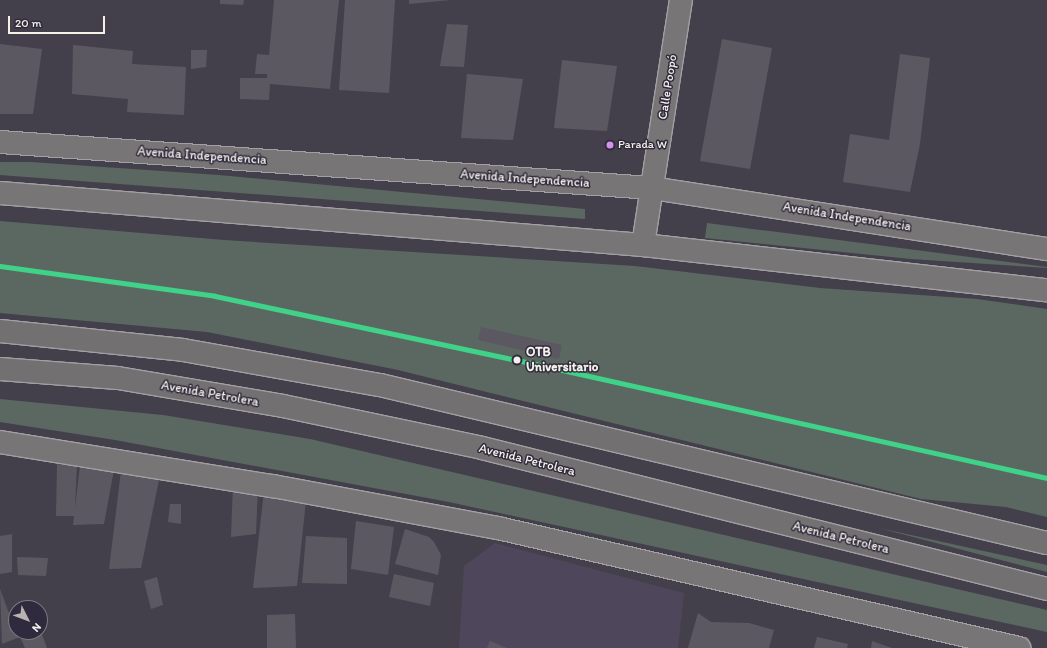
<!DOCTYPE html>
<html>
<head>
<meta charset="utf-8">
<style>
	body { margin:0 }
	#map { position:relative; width:1047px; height:648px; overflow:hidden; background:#43404b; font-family:Itim,sans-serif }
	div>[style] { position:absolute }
	.built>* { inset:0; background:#4e465b }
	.green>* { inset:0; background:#5b6861 }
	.building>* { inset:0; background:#5c5862 }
	.roads { filter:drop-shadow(1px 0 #a2a0a4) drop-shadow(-1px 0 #a2a0a4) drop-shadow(0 1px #a2a0a4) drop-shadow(0 -1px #a2a0a4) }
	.street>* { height:22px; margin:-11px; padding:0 11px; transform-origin:11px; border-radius:11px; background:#787577 }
	.secondary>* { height:22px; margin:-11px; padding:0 11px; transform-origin:11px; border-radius:11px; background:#787577 }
	.highway>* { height:22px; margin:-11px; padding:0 11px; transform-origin:11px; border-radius:11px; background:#737072 }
	.rail-1>* { height:5px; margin:-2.5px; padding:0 2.5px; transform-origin:2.5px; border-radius:2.5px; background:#40d288 }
	.dots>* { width:11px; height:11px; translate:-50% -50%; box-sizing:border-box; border:2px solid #2f2a3d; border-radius:50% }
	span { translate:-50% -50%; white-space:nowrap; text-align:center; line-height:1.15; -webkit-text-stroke:3px #2f2a3d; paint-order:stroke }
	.bus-label { font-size:12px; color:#f4f1e8 }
	.left { translate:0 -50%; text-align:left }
	.street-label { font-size:13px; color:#f4f1e8 }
	.stop-label { font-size:13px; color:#f4f1e8; font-weight:700 }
	.north { position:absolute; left:8px; top:600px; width:40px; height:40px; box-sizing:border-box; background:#2f2a3d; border:1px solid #7e7a81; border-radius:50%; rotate:132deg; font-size:11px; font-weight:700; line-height:16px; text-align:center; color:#f4f1e8 }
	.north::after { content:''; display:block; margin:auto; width:14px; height:18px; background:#b6b3b1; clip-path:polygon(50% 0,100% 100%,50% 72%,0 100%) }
	.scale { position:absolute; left:8px; top:16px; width:97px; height:18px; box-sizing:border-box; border:2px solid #f4f1e8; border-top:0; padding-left:5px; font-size:12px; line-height:14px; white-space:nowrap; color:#f4f1e8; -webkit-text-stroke:3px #2f2a3d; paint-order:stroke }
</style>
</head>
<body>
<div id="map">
	<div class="built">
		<div style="clip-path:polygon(495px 543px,684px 593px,678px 648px,459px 648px,464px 566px)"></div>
	</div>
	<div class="green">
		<div style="clip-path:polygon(0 162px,31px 162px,219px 175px,585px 209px,585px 219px,0 175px)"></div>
		<div style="clip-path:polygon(0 221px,224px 240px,635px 266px,820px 288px,977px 299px,1047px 309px,1047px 517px,1006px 507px,921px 499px,398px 370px,207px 332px,0 313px)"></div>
		<div style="clip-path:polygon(707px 223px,1047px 267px,1047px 268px,911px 259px,705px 238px)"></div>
		<div style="clip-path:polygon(0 399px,163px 415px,310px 439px,1047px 610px,1047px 632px,449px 502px,115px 440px,0 422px)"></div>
		<div style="clip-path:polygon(879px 528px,1047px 565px,1047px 572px)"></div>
	</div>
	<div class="building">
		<div style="clip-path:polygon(220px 0,244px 0,243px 5px,220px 4px)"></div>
		<div style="clip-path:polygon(274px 0,339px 0,330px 89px,270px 84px,269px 100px,240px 99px,240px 78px,267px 78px,267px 74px,255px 74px,257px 54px,269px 55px)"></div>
		<div style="clip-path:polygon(345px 0,395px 0,389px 93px,339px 90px)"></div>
		<div style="clip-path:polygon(409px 0,451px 0,409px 4px)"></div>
		<div style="clip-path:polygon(447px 24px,468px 25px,464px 67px,440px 66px)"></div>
		<div style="clip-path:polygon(722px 39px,772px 48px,750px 169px,700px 161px)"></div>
		<div style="clip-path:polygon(0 44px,42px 49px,33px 114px,0 114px)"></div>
		<div style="clip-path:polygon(73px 45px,133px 51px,132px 64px,186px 67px,184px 115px,127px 112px,128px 99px,72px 94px)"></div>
		<div style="clip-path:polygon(191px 50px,207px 50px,206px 67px,191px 69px)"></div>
		<div style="clip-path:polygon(900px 54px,930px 58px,920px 144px,910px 192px,843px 182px,850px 134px,889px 140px)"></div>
		<div style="clip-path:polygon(562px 60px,617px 66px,607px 131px,554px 128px)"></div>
		<div style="clip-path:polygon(467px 74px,523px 79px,513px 140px,461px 138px)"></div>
		<div style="clip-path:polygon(481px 327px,562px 345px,559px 359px,478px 340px)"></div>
		<div style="clip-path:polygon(57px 464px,77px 466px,75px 508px,80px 465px,114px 470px,104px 524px,73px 525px,74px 516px,56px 516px)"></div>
		<div style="clip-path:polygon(121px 471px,160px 475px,141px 568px,109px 569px)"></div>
		<div style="clip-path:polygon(233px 484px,258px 487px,256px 534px,231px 537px)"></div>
		<div style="clip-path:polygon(264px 491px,306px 500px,297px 586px,253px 588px)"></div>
		<div style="clip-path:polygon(170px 504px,181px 504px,181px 524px,168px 522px)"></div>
		<div style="clip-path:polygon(356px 521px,394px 527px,388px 575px,351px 569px)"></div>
		<div style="clip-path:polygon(405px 529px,429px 537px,434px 542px,441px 555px,438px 575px,395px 564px)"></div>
		<div style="clip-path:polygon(12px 534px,12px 572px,0 574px,0 536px)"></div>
		<div style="clip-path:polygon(306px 536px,347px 538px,347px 584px,302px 583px)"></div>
		<div style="clip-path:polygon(17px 557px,48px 558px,46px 576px,18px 575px)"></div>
		<div style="clip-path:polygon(394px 574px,434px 583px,430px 606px,389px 597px)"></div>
		<div style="clip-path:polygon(157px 577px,163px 605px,151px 609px,144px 581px)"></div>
		<div style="clip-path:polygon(0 589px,16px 632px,40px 632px,40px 629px,47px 648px,25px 648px,20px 637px,2px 644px)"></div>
		<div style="clip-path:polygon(698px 613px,711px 622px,749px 623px,774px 630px,769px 648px,688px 648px)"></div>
		<div style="clip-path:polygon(295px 614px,296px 648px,267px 648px,267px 615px)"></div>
		<div style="clip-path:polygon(817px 637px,848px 644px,847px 648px,814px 648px)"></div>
		<div style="clip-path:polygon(490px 641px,507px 648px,487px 648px)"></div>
		<div style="clip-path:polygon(872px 641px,892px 648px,871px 648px)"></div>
	</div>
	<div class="roads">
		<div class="street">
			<div style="left:643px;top:245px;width:248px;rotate:-81.2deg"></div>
			<div style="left:0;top:442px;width:277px;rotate:9.2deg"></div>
			<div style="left:273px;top:486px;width:229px;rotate:10.6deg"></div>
			<div style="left:498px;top:528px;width:535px;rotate:12.97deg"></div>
		</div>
		<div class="secondary">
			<div style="left:0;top:142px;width:654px;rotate:4.04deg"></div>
			<div style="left:652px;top:188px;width:400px;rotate:8.8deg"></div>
			<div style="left:0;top:193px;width:645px;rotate:4.62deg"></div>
			<div style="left:643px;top:245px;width:406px;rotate:6.4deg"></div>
		</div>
		<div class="highway">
			<div style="left:0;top:331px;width:184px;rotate:5.9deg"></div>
			<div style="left:183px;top:350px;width:200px;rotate:10.1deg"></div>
			<div style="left:380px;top:385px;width:685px;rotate:13.33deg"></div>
			<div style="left:0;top:369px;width:118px;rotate:4.4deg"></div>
			<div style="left:118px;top:378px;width:167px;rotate:9.6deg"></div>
			<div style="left:283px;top:406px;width:203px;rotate:11.9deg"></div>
			<div style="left:482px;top:448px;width:582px;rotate:14.01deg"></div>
		</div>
	</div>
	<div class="rail-1">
		<div style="left:0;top:266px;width:217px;rotate:7.9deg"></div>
		<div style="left:215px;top:296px;width:309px;rotate:12deg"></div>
		<div style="left:517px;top:360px;width:543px;rotate:12.55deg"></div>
	</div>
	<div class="dots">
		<div style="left:610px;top:145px;background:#d193ec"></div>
		<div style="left:517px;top:360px;background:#f4f1e8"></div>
	</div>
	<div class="bus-label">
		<span class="left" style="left:618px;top:145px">Parada W</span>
	</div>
	<div class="street-label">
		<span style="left:668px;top:87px;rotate:-81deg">Calle Poopó</span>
		<span style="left:202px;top:156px;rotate:4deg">Avenida Independencia</span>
		<span style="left:525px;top:179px;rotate:4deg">Avenida Independencia</span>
		<span style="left:847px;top:217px;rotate:9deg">Avenida Independencia</span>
		<span style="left:210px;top:394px;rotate:10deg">Avenida Petrolera</span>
		<span style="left:527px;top:460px;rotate:14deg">Avenida Petrolera</span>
		<span style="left:841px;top:538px;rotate:14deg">Avenida Petrolera</span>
	</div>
	<div class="stop-label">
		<span class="left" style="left:526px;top:360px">OTB<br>Universitario</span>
	</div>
	<div class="north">N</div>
	<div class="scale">20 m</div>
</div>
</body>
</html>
